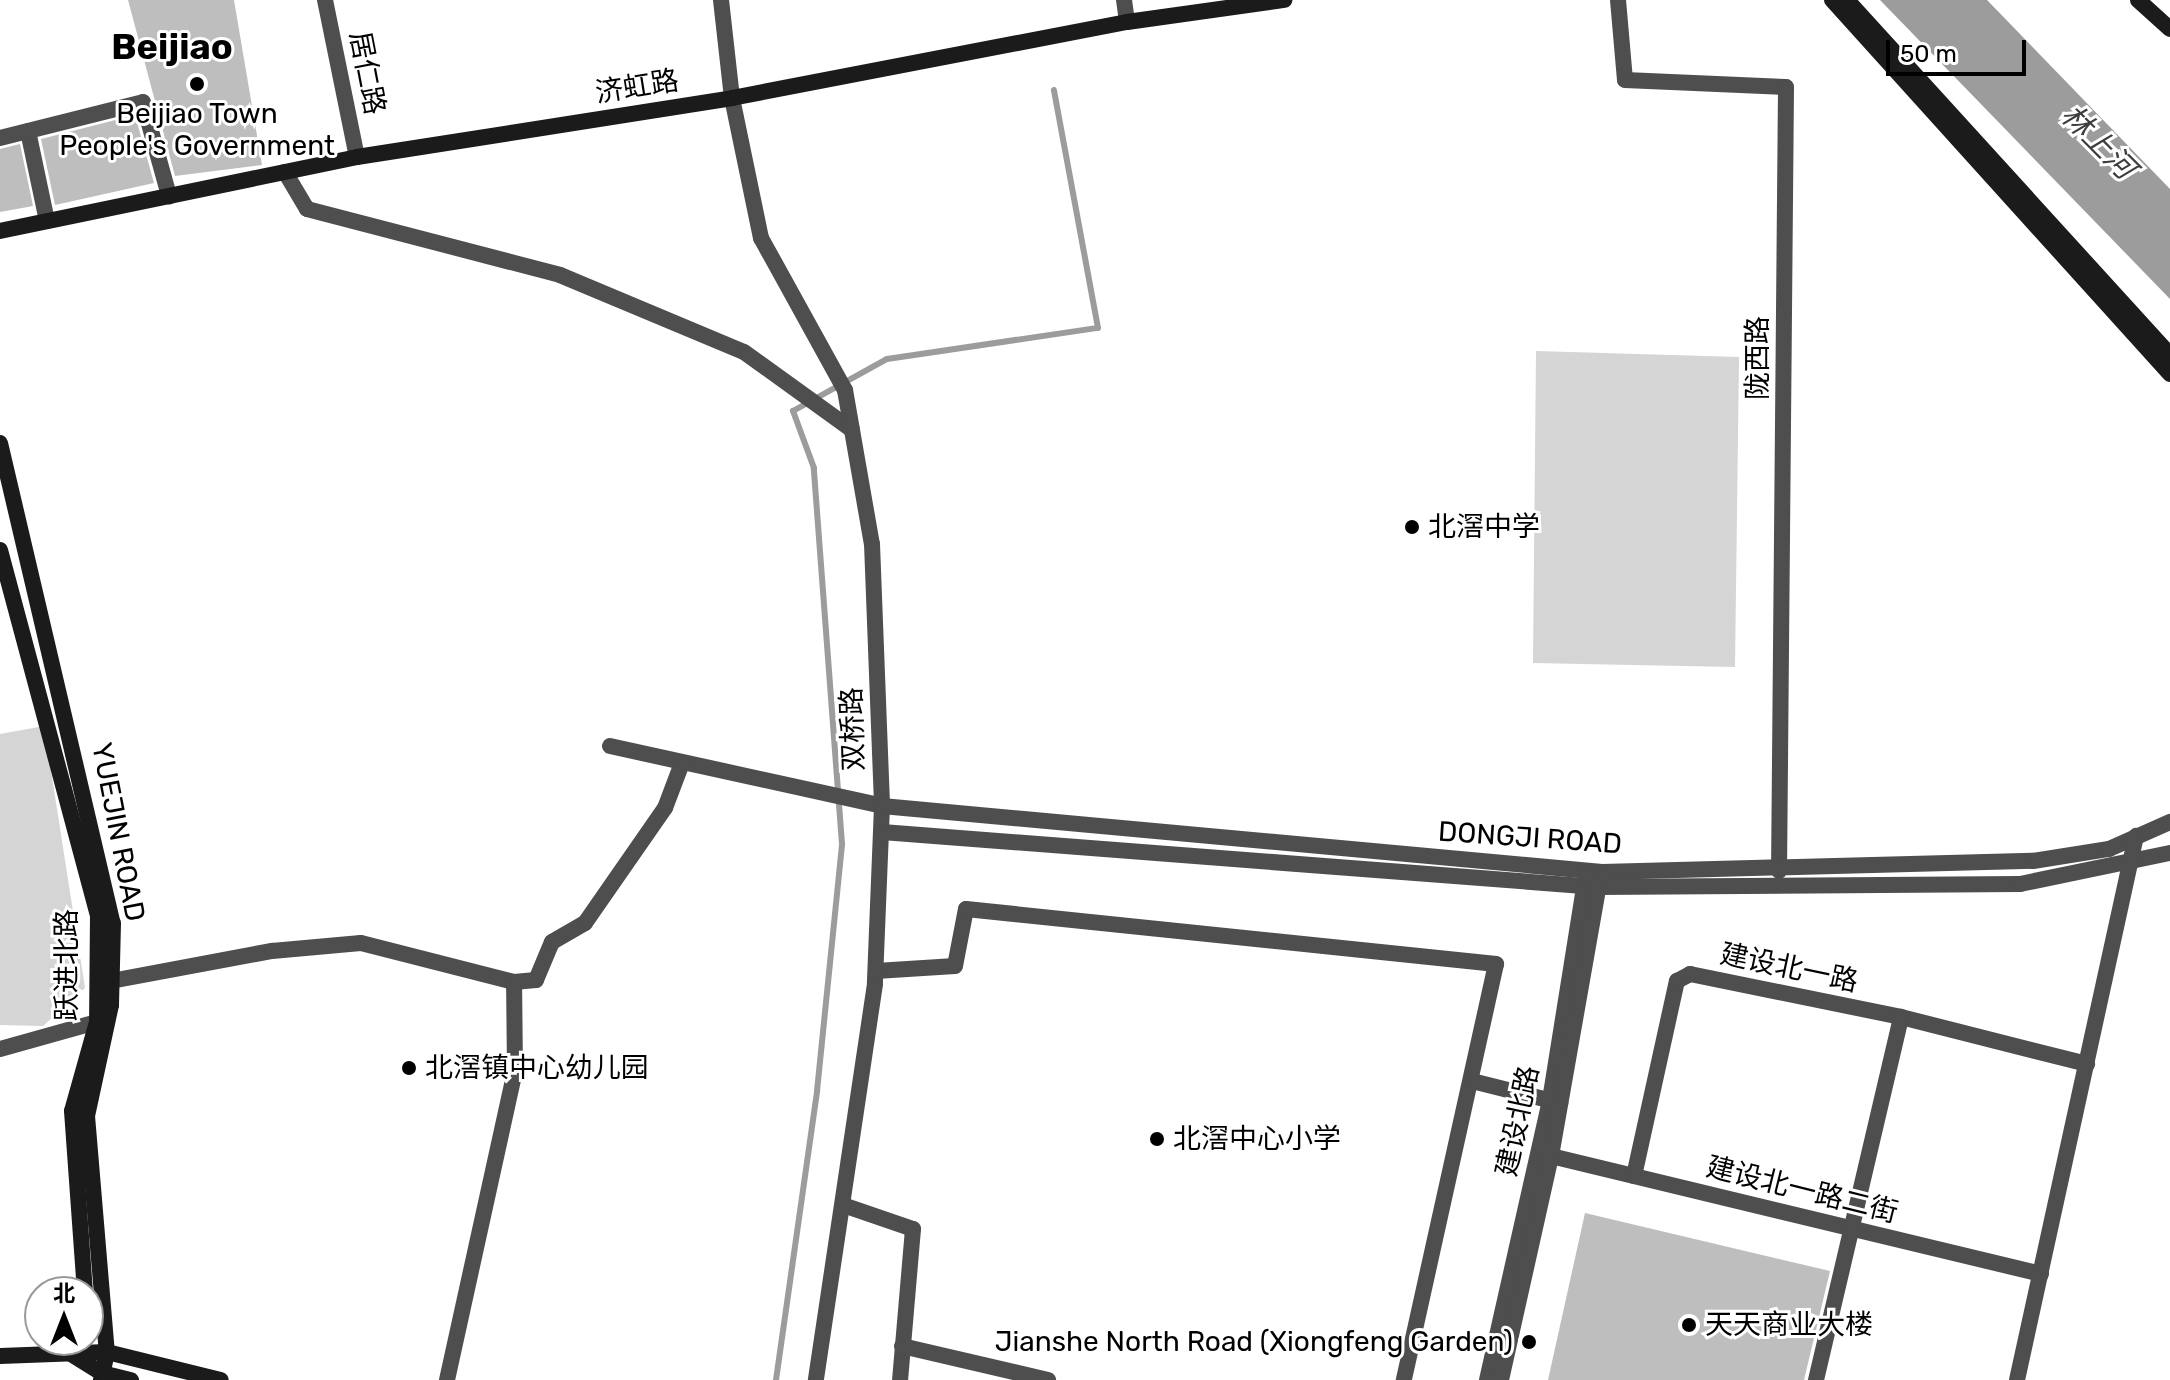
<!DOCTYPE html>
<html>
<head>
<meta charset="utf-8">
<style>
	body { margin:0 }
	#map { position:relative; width:2170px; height:1380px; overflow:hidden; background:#fff; font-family:Rubik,"Noto Sans SC",sans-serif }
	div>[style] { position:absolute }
	.green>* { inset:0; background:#d5d5d5 }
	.water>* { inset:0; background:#9c9c9c }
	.stream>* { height:6px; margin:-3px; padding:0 3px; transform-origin:3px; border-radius:3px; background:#9c9c9c }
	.building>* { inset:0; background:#bebebe }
	.minor>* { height:16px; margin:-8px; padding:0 8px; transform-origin:8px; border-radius:8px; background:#4e4e4e }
	.tertiary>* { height:16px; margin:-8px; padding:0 8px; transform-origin:8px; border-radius:8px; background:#4e4e4e }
	.secondary>* { height:16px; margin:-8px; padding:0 8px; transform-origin:8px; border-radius:8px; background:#1b1b1b }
	.dots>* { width:22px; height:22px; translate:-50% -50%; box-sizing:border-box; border:4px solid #fff; border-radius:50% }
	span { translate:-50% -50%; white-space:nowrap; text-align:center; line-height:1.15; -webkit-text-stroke:6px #fff; paint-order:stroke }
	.street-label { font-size:28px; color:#000 }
	.poi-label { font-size:28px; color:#000 }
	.left { translate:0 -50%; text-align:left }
	.right { translate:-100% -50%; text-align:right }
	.water-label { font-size:30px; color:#3d3d3d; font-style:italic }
	.district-label { font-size:36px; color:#000; font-weight:700 }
	.north { position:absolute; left:24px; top:1276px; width:80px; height:80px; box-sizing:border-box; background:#fff; border:2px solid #999; border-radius:50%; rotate:0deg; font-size:22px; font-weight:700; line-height:32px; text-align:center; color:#000 }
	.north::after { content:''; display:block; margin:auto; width:28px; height:36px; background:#000; clip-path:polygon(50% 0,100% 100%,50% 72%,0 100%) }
	.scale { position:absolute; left:1886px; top:40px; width:140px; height:36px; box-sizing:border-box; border:4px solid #000; border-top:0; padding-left:10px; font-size:24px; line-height:28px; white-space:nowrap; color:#000; -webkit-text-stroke:6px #fff; paint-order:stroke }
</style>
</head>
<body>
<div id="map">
	<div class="green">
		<div style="clip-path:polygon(1536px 351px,1739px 357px,1735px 667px,1533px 663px)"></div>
		<div style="clip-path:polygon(44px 726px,85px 988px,43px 1026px,0 1025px,0 734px)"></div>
	</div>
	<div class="water">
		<div style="clip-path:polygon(1880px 0,1987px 0,2170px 189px,2170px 299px)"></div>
	</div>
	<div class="stream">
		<div style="left:776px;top:1380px;width:292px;rotate:-81.9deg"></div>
		<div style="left:817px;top:1091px;width:248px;rotate:-84.2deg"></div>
		<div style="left:842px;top:844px;width:377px;rotate:-94.3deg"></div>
		<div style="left:814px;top:468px;width:61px;rotate:-110.2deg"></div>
		<div style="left:793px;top:411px;width:107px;rotate:-29deg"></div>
		<div style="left:887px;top:359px;width:213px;rotate:-8.4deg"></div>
		<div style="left:1098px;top:328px;width:242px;rotate:-100.5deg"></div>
	</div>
	<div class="building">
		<div style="clip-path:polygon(128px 0,234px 0,262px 165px,175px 176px)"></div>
		<div style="clip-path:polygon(135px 115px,154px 183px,55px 205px,41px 139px)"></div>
		<div style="clip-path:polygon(20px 144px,33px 206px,0 212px,0 149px)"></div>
		<div style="clip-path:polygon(1585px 1213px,1830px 1271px,1804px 1380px,1548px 1380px)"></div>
	</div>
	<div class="minor">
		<div style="left:325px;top:0;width:160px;rotate:78.5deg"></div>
		<div style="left:721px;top:0;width:99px;rotate:83.6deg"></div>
		<div style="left:1124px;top:0;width:22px;rotate:82deg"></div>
		<div style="left:28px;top:131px;width:92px;rotate:78.1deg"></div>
		<div style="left:0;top:138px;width:147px;rotate:-14.1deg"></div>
		<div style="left:143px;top:102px;width:98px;rotate:74.5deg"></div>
		<div style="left:285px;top:172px;width:43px;rotate:59.3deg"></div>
		<div style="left:307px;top:209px;width:261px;rotate:14.6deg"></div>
		<div style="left:560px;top:275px;width:199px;rotate:22.7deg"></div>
		<div style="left:744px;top:352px;width:133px;rotate:35.8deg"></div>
		<div style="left:610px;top:746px;width:279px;rotate:12.4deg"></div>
		<div style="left:876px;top:971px;width:79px;rotate:-3.6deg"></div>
		<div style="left:955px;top:966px;width:58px;rotate:-79.1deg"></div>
		<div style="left:966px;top:909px;width:533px;rotate:5.92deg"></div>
		<div style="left:1496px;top:964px;width:426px;rotate:102.5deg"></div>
		<div style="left:111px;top:981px;width:164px;rotate:-10.6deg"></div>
		<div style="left:272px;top:951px;width:89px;rotate:-5.1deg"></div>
		<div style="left:361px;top:943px;width:158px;rotate:14.3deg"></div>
		<div style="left:0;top:1049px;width:101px;rotate:-15.6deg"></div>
		<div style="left:1472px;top:1081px;width:91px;rotate:14deg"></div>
		<div style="left:1551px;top:1156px;width:504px;rotate:13.54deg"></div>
		<div style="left:1634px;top:1176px;width:200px;rotate:-77.6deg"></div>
		<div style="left:1677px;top:981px;width:15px;rotate:-28deg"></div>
		<div style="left:1690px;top:974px;width:215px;rotate:11.5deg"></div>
		<div style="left:1901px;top:1017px;width:192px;rotate:14.2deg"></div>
		<div style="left:843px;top:1205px;width:74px;rotate:18.9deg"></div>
		<div style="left:913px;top:1229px;width:152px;rotate:94.9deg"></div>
		<div style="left:902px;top:1346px;width:150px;rotate:13.1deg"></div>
		<div style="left:447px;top:1380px;width:315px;rotate:-77.6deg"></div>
		<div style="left:515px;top:1072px;width:90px;rotate:-90.6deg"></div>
		<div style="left:514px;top:982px;width:22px;rotate:-5deg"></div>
		<div style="left:536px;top:980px;width:41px;rotate:-67.2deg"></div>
		<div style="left:552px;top:942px;width:38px;rotate:-30deg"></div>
		<div style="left:585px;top:923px;width:140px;rotate:-55.2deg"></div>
		<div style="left:665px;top:808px;width:48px;rotate:-69.3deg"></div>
		<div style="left:1816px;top:1380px;width:373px;rotate:-76.8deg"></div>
	</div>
	<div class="tertiary">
		<div style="left:1618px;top:0;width:80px;rotate:85deg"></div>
		<div style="left:1625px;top:80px;width:161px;rotate:2.5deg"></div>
		<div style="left:1786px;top:87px;width:784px;rotate:90.51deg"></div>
		<div style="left:732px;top:98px;width:143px;rotate:78.3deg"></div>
		<div style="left:761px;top:238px;width:174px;rotate:61.1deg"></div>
		<div style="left:845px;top:390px;width:156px;rotate:80.1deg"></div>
		<div style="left:872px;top:544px;width:262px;rotate:87.8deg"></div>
		<div style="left:882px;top:806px;width:178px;rotate:92.3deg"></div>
		<div style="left:875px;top:984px;width:400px;rotate:98.5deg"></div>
		<div style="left:882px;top:806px;width:723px;rotate:5.24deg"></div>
		<div style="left:1602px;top:872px;width:431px;rotate:-1.5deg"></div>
		<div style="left:2033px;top:861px;width:77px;rotate:-9deg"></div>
		<div style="left:2109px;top:849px;width:67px;rotate:-23.9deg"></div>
		<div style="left:882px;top:832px;width:716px;rotate:4.4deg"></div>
		<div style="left:1596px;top:887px;width:424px;rotate:-0.4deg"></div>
		<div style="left:2020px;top:884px;width:153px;rotate:-11.7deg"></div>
		<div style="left:1487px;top:1380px;width:287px;rotate:-77.3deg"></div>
		<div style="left:1550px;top:1100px;width:227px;rotate:-80.9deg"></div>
		<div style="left:1501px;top:1380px;width:230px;rotate:-77.4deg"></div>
		<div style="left:1551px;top:1156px;width:283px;rotate:-80deg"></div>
		<div style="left:2017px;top:1380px;width:557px;rotate:-77.66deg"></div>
	</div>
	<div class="secondary">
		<div style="left:1832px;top:0;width:504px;rotate:47.89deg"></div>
		<div style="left:1847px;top:0;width:480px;rotate:47.7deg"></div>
		<div style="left:2138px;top:0;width:43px;rotate:42.2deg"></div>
		<div style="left:0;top:231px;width:365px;rotate:-11.7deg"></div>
		<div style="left:357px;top:157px;width:380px;rotate:-8.9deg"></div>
		<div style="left:732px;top:98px;width:402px;rotate:-10.9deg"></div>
		<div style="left:1127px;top:22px;width:159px;rotate:-8deg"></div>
		<div style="left:0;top:443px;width:493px;rotate:76.8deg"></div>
		<div style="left:113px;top:923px;width:82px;rotate:91.4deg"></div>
		<div style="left:111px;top:1005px;width:114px;rotate:102.2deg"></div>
		<div style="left:87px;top:1116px;width:237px;rotate:85.2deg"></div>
		<div style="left:107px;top:1352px;width:29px;rotate:102deg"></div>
		<div style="left:0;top:550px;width:378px;rotate:75deg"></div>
		<div style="left:98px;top:915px;width:107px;rotate:90.5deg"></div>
		<div style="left:97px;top:1022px;width:92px;rotate:105.7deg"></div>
		<div style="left:72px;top:1111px;width:181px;rotate:85.9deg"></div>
		<div style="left:71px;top:1354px;width:36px;rotate:32deg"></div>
		<div style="left:102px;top:1373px;width:30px;rotate:14deg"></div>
		<div style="left:0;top:1356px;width:107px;rotate:-2.1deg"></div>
		<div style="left:107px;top:1352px;width:117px;rotate:13.8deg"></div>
	</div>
	<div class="dots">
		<div style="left:197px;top:84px;background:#000"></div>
		<div style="left:1412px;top:527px;background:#000"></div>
		<div style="left:409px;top:1068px;background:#000"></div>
		<div style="left:1157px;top:1139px;background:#000"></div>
		<div style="left:1689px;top:1325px;background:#000"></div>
		<div style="left:1529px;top:1342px;background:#000"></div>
	</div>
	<div class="street-label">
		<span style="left:367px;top:73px;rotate:79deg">居仁路</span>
		<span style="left:637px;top:87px;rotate:-9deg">济虹路</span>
		<span style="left:1758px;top:358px;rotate:-90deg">陇西路</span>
		<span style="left:853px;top:729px;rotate:-92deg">双桥路</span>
		<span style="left:118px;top:832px;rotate:79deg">YUEJIN ROAD</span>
		<span style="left:1530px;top:838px;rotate:4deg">DONGJI ROAD</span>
		<span style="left:67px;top:965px;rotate:-90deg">跃进北路</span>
		<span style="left:1789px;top:968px;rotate:12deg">建设北一路</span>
		<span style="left:1518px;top:1121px;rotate:-78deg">建设北路</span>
		<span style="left:1802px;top:1190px;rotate:14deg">建设北一路二街</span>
	</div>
	<div class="poi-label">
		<span style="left:197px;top:130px">Beijiao Town<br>People's Government</span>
		<span class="left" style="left:1428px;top:527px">北滘中学</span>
		<span class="left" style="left:425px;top:1068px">北滘镇中心幼儿园</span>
		<span class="left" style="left:1173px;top:1139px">北滘中心小学</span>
		<span class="left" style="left:1705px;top:1325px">天天商业大楼</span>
		<span class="right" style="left:1513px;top:1342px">Jianshe North Road (Xiongfeng Garden)</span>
	</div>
	<div class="water-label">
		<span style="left:2098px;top:142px;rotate:45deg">林上河</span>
	</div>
	<div class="district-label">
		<span style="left:172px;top:47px">Beijiao</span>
	</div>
	<div class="north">北</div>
	<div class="scale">50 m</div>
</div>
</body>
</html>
